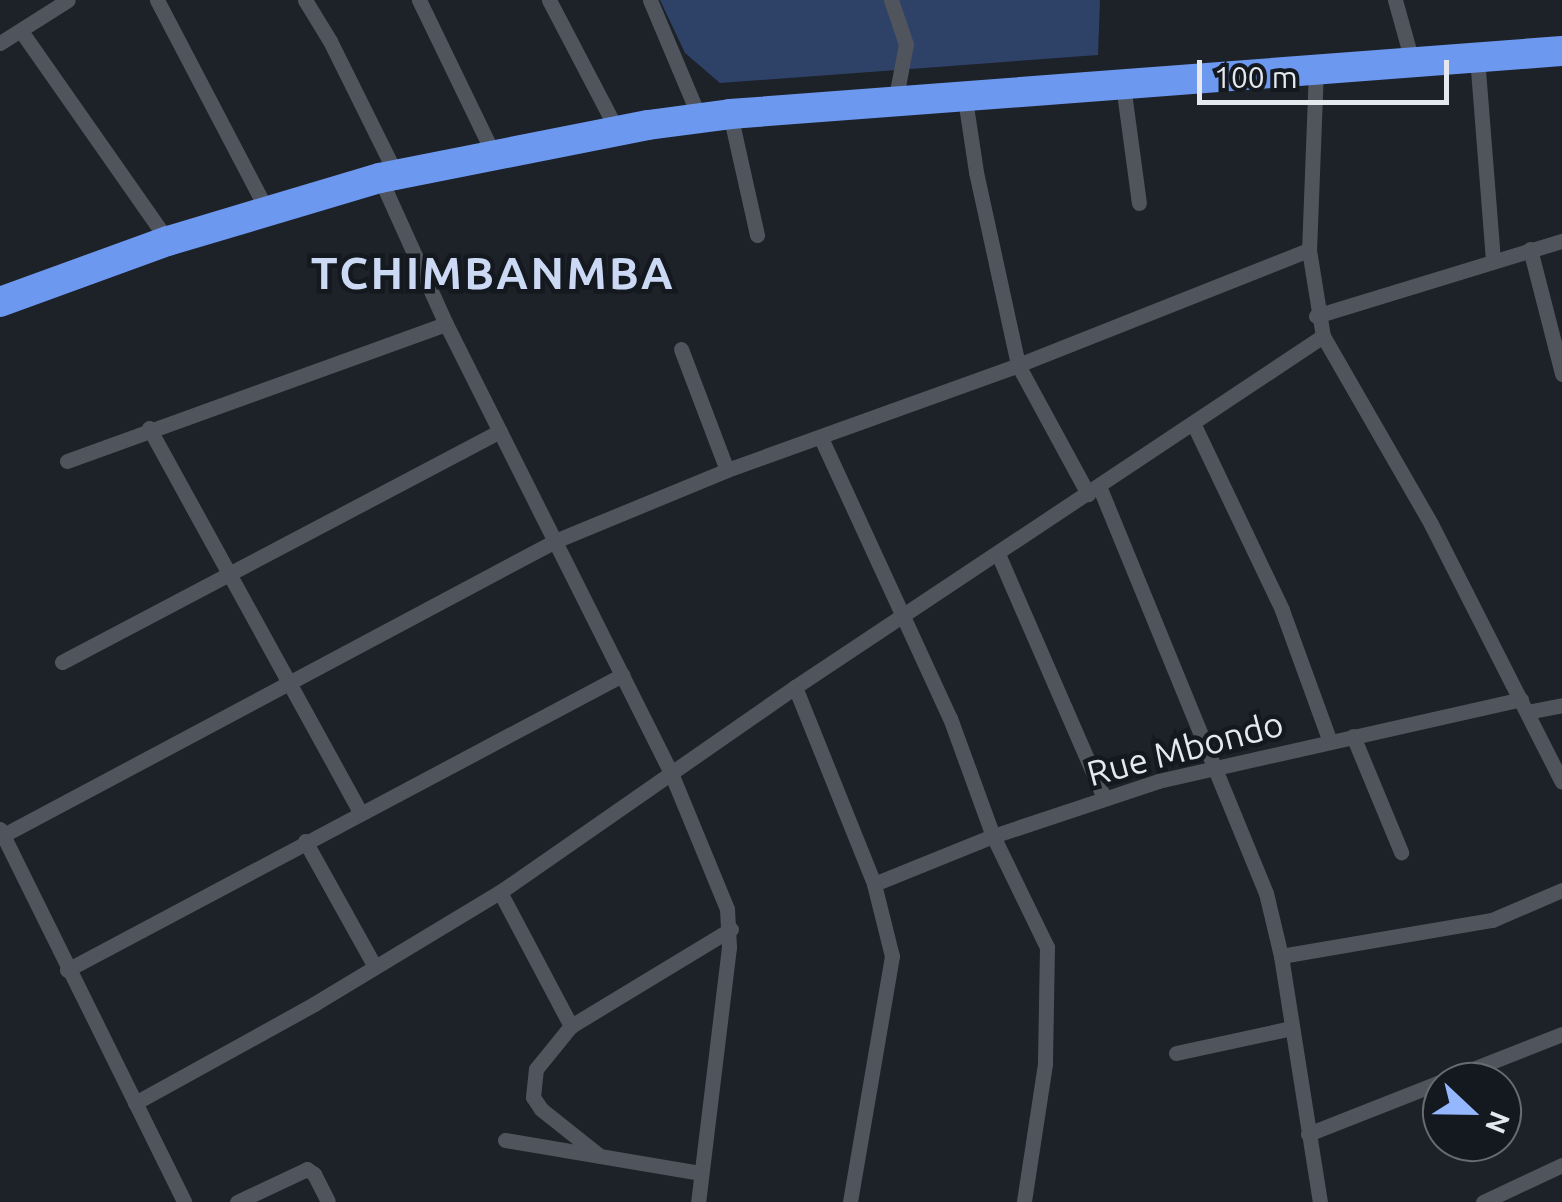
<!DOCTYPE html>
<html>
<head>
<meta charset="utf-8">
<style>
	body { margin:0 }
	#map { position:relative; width:1562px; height:1202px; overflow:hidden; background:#1d2128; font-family:Ubuntu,sans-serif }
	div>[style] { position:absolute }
	.green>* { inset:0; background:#2e4167 }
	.street>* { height:15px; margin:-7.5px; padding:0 7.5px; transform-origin:7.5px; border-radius:7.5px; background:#50555d }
	.highway>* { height:30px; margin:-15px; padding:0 15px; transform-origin:15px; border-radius:15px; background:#6d98f0 }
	span { translate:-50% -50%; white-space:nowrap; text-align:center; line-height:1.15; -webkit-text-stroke:9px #14181f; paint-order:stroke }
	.street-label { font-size:35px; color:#e5e8ed }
	.district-label { font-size:45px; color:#cbd9f4; font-weight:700; letter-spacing:2.5px }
	.north { position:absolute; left:1422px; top:1062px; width:100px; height:100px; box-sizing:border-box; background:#14181f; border:2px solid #686b71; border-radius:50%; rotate:112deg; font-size:28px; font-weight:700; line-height:40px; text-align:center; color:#e5e8ed }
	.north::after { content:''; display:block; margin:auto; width:35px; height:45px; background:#94b7fd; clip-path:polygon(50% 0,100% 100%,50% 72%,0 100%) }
	.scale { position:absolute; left:1197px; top:60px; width:252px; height:45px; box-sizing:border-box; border:5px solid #e5e8ed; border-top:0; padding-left:12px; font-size:30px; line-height:35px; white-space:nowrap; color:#e5e8ed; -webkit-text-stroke:8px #14181f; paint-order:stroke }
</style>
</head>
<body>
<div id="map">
	<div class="green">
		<div style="clip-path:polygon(660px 0,1100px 0,1098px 55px,720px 83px,685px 53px)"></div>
	</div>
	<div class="street">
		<div style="left:157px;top:0;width:237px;rotate:62.4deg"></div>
		<div style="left:305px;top:0;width:48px;rotate:58.6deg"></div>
		<div style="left:330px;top:41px;width:148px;rotate:63.6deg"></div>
		<div style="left:419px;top:0;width:170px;rotate:64.2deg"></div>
		<div style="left:549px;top:0;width:147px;rotate:62.4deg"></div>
		<div style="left:650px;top:0;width:129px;rotate:67.2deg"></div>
		<div style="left:891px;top:0;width:46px;rotate:71.2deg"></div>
		<div style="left:906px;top:44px;width:59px;rotate:100.7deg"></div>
		<div style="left:1395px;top:0;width:63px;rotate:74.4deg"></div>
		<div style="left:21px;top:31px;width:256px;rotate:55deg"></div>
		<div style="left:0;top:43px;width:80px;rotate:-32.3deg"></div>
		<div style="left:1477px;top:57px;width:205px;rotate:85.5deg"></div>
		<div style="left:1316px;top:69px;width:181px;rotate:92.2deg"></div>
		<div style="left:1309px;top:250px;width:87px;rotate:80.8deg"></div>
		<div style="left:1323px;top:336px;width:217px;rotate:60.1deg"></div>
		<div style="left:1431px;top:524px;width:289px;rotate:63.1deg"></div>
		<div style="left:1123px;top:85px;width:119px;rotate:82.3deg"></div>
		<div style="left:965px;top:99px;width:74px;rotate:81.4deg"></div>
		<div style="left:976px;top:172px;width:198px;rotate:77.7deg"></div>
		<div style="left:1018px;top:365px;width:147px;rotate:61.5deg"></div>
		<div style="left:730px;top:114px;width:124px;rotate:77.4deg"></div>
		<div style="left:380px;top:178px;width:160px;rotate:65.7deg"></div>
		<div style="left:446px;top:324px;width:502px;rotate:63.38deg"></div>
		<div style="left:671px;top:773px;width:147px;rotate:67.6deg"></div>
		<div style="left:727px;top:909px;width:38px;rotate:87deg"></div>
		<div style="left:729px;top:947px;width:257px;rotate:96.9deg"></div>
		<div style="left:1530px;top:249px;width:129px;rotate:75.6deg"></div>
		<div style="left:1316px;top:316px;width:257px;rotate:-17deg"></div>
		<div style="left:681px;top:349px;width:129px;rotate:69.2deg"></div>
		<div style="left:1193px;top:423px;width:207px;rotate:64.5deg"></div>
		<div style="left:1282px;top:610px;width:140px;rotate:70deg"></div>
		<div style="left:149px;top:428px;width:438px;rotate:61.2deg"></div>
		<div style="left:821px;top:438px;width:308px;rotate:65.3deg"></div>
		<div style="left:950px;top:718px;width:126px;rotate:70deg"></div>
		<div style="left:993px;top:836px;width:123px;rotate:64.1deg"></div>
		<div style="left:1047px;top:947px;width:117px;rotate:91deg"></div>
		<div style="left:1045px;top:1064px;width:140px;rotate:98.7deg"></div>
		<div style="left:67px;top:461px;width:403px;rotate:-19.9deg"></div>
		<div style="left:1099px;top:486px;width:440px;rotate:67.7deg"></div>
		<div style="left:1266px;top:893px;width:65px;rotate:76.6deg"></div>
		<div style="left:1281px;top:956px;width:249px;rotate:81deg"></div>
		<div style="left:998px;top:554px;width:266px;rotate:66.5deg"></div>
		<div style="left:62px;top:662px;width:495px;rotate:-27.8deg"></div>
		<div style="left:795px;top:687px;width:212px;rotate:68.1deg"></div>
		<div style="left:874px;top:884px;width:74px;rotate:76deg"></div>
		<div style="left:892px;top:956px;width:250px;rotate:99.7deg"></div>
		<div style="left:1527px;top:712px;width:36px;rotate:-11deg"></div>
		<div style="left:1353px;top:736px;width:126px;rotate:67.5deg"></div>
		<div style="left:0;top:829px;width:416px;rotate:63.7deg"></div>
		<div style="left:0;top:837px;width:629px;rotate:-28.07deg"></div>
		<div style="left:555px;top:541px;width:186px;rotate:-22.4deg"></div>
		<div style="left:727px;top:470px;width:309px;rotate:-19.8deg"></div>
		<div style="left:1018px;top:365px;width:313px;rotate:-21.6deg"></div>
		<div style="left:305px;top:841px;width:144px;rotate:60.9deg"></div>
		<div style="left:874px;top:884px;width:128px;rotate:-22deg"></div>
		<div style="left:993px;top:836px;width:174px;rotate:-18.4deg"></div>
		<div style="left:1158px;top:781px;width:372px;rotate:-12.7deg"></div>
		<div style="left:500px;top:892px;width:152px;rotate:62.1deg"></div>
		<div style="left:1281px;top:956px;width:214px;rotate:-9.7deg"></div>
		<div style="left:1492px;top:920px;width:76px;rotate:-23.2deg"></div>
		<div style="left:67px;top:970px;width:629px;rotate:-27.99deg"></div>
		<div style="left:1176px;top:1053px;width:119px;rotate:-12.2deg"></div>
		<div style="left:135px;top:1103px;width:205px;rotate:-28.9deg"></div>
		<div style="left:314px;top:1004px;width:217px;rotate:-31.1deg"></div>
		<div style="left:500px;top:892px;width:359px;rotate:-34.8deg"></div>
		<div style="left:795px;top:687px;width:634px;rotate:-33.61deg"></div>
		<div style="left:1308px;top:1134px;width:273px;rotate:-21.5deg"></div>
		<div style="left:505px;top:1140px;width:199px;rotate:9.6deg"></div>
		<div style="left:600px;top:1156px;width:75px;rotate:-141.5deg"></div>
		<div style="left:541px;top:1109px;width:14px;rotate:-124deg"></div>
		<div style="left:533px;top:1097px;width:28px;rotate:-84deg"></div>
		<div style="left:536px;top:1069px;width:55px;rotate:-50.9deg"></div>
		<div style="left:571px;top:1026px;width:187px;rotate:-31.2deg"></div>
		<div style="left:237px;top:1202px;width:77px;rotate:-25.2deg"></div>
		<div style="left:307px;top:1169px;width:9px;rotate:36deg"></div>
		<div style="left:314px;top:1174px;width:30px;rotate:63deg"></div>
		<div style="left:1483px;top:1202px;width:87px;rotate:-25.1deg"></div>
	</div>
	<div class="highway">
		<div style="left:0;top:302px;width:179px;rotate:-20deg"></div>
		<div style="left:168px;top:241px;width:221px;rotate:-16.6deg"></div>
		<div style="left:380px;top:178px;width:273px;rotate:-11.2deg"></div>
		<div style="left:648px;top:125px;width:83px;rotate:-7.6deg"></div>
		<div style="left:730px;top:114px;width:834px;rotate:-4.33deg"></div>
	</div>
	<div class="street-label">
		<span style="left:1185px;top:748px;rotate:-15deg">Rue Mbondo</span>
	</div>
	<div class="district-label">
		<span style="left:493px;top:273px">TCHIMBANMBA</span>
	</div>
	<div class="north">N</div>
	<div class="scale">100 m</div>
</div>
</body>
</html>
